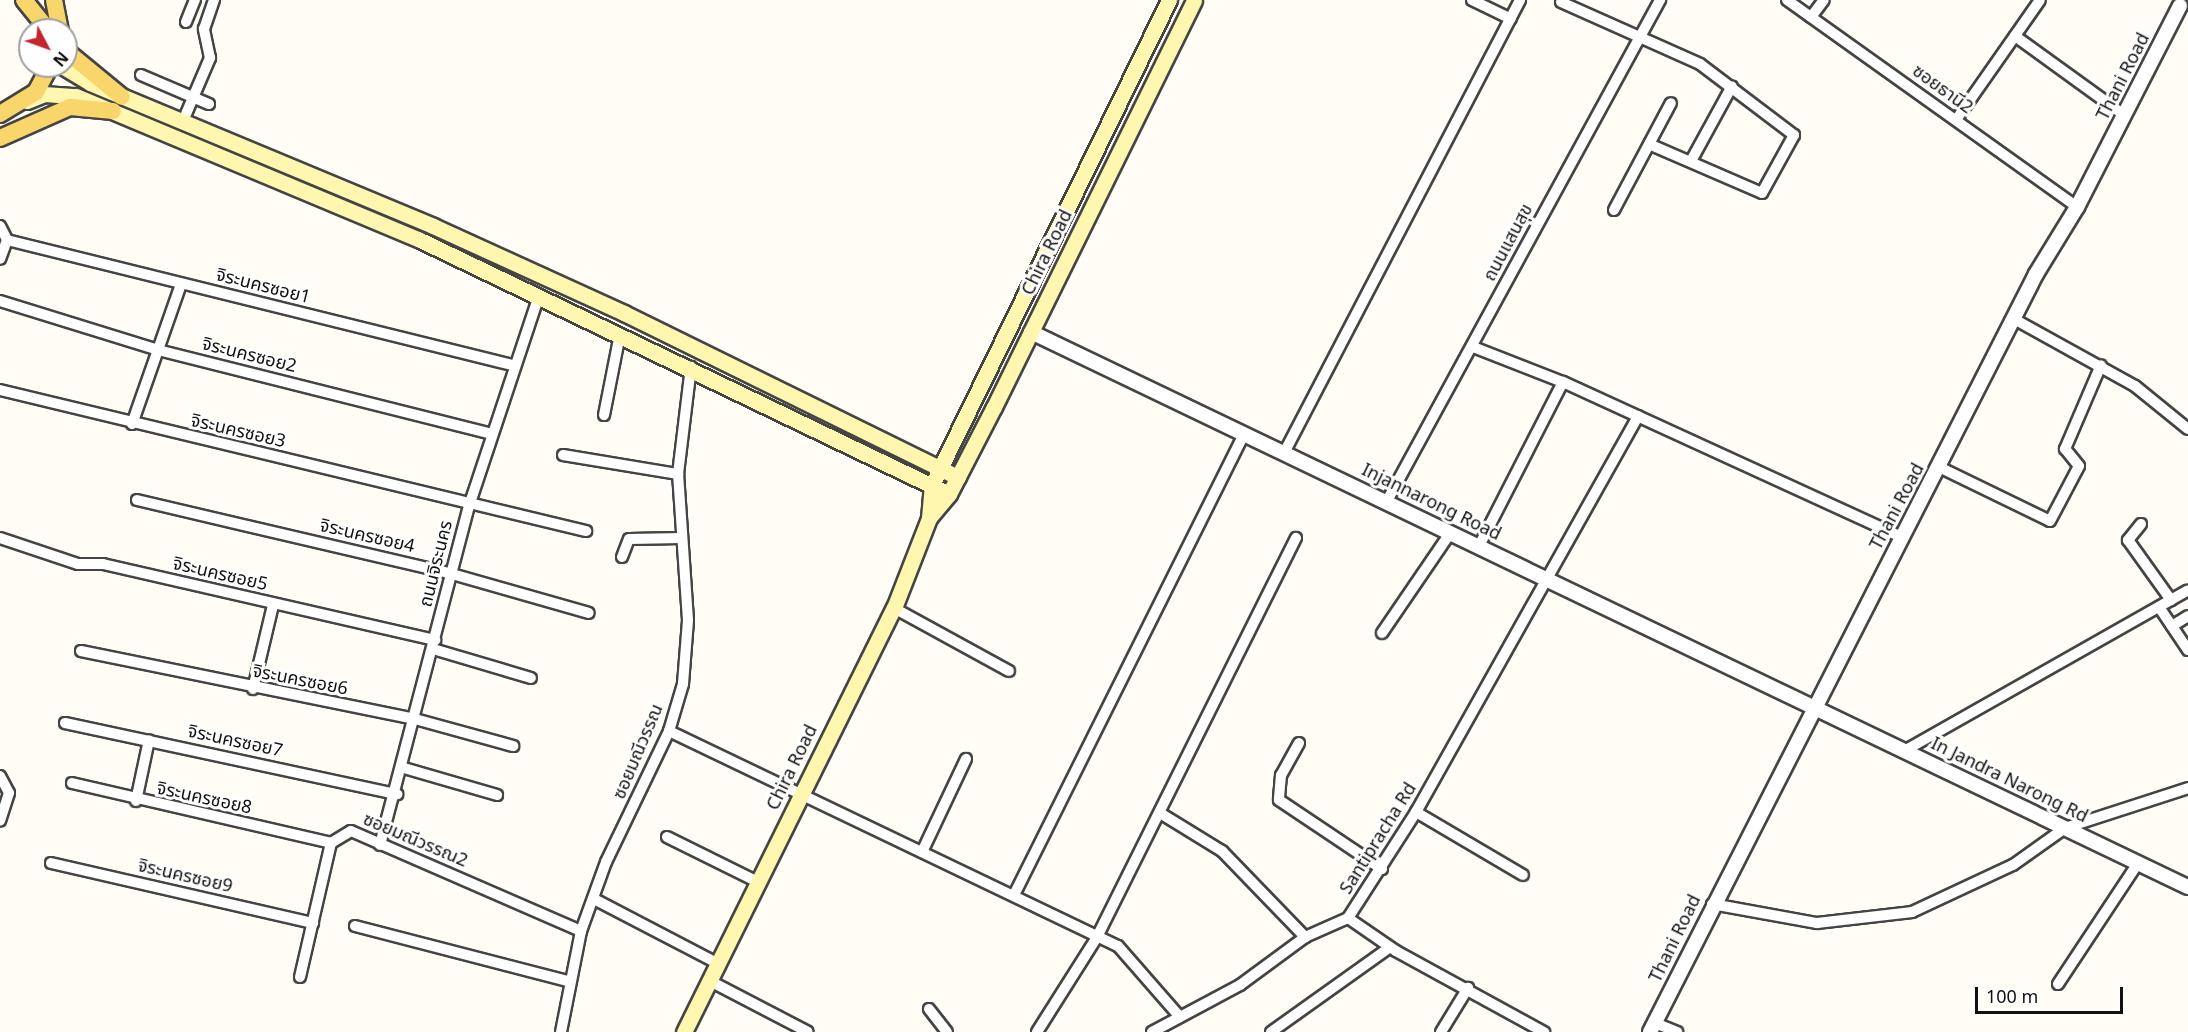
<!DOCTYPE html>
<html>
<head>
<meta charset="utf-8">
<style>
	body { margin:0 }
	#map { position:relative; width:2188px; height:1032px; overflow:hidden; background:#fffdf5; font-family:Georgia,"Noto Sans Thai",serif }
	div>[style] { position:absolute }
	.roads { filter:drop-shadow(2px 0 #444) drop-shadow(-2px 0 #444) drop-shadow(0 2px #444) drop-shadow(0 -2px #444) }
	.minor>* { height:10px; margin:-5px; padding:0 5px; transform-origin:5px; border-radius:5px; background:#fff }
	.tertiary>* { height:14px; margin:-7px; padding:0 7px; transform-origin:7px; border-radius:7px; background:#fff }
	.secondary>* { height:15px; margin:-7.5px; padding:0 7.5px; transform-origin:7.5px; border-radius:7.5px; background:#fff6b0 }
	.primary>* { height:16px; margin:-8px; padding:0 8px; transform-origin:8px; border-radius:8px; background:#f9d66b }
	span { translate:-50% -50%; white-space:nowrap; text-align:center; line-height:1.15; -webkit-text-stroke:6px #fff; paint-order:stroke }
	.street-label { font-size:18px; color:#111 }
	.north { position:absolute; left:18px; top:18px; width:60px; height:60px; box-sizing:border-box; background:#fff; border:2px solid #a0a0a0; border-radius:50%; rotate:131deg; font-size:16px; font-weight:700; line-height:24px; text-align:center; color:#111 }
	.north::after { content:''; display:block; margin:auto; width:21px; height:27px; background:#c4262e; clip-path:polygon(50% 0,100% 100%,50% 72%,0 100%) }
	.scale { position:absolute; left:1975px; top:987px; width:148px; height:27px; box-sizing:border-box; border:3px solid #111; border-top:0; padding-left:8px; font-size:18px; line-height:21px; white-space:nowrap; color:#111; -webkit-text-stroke:4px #fff; paint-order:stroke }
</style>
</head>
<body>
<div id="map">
	<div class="roads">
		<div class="minor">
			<div style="left:1472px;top:0;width:43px;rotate:26deg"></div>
			<div style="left:1787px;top:0;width:356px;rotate:35.5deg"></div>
			<div style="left:1561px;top:2px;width:152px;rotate:24deg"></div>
			<div style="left:1700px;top:64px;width:118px;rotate:37.1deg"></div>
			<div style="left:1794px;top:135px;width:66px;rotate:118.9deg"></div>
			<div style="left:1762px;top:193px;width:123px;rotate:-156.6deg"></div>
			<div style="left:1811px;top:17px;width:21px;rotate:-53deg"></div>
			<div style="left:186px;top:22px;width:24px;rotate:-68deg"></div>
			<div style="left:2015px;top:36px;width:135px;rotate:35.9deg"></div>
			<div style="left:141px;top:75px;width:74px;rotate:23.1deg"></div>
			<div style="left:1956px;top:120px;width:146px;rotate:-55deg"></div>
			<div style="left:183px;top:121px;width:69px;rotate:-66.8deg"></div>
			<div style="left:210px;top:58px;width:30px;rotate:-102deg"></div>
			<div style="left:204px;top:29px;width:31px;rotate:-71deg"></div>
			<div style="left:1691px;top:161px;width:85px;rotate:-61.3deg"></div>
			<div style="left:1614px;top:210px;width:121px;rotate:-62deg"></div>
			<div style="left:0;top:226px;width:16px;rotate:63deg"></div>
			<div style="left:7px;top:240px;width:20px;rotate:110deg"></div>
			<div style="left:7px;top:240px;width:520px;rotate:13.9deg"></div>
			<div style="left:0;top:301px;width:165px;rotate:17.2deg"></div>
			<div style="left:158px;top:350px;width:344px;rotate:14.1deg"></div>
			<div style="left:2014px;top:319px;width:138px;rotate:29deg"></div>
			<div style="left:2135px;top:386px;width:68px;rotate:39.1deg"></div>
			<div style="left:1473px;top:347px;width:97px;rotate:21.3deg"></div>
			<div style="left:1563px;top:382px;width:373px;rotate:24.6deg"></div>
			<div style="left:0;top:390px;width:603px;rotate:13.53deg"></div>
			<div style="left:604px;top:415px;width:83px;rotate:-78.8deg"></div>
			<div style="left:132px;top:424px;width:148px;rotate:-70.7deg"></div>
			<div style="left:1284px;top:453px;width:511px;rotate:-62.48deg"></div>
			<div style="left:563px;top:455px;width:117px;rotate:9.4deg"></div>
			<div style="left:1939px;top:467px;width:123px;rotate:25.9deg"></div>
			<div style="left:2050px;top:521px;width:62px;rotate:-62.2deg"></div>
			<div style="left:2079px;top:466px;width:22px;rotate:-129deg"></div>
			<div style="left:2065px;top:449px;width:91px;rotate:-66.8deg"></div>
			<div style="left:137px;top:500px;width:324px;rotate:13.2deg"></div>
			<div style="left:452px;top:574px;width:142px;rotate:15.9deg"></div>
			<div style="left:1387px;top:501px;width:571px;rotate:-61.41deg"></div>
			<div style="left:2141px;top:524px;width:21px;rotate:129deg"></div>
			<div style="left:2128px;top:540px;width:74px;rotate:54.4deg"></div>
			<div style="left:0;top:538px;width:82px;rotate:18.4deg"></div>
			<div style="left:78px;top:564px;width:25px"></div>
			<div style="left:103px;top:564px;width:341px;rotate:12.9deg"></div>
			<div style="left:1479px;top:546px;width:184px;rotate:-62.9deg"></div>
			<div style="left:622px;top:557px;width:19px;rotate:-69deg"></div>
			<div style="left:629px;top:539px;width:53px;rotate:-1.1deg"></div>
			<div style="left:2159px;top:607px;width:52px;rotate:56deg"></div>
			<div style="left:894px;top:608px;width:131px;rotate:28.7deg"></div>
			<div style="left:2172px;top:626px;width:19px;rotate:-32deg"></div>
			<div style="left:1382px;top:633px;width:122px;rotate:-55.7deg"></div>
			<div style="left:433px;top:649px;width:102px;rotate:16.5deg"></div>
			<div style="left:81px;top:651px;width:341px;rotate:11.5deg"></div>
			<div style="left:415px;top:719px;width:102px;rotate:15.4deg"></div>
			<div style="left:253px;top:689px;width:86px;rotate:-76.6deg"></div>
			<div style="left:65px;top:723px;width:340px;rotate:12.1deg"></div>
			<div style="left:669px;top:731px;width:498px;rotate:25.6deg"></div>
			<div style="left:1118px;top:946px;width:94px;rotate:48.9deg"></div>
			<div style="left:1299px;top:743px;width:37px;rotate:119deg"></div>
			<div style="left:1281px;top:775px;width:25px;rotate:95deg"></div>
			<div style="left:1279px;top:800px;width:124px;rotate:33.8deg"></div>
			<div style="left:1904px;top:751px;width:326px;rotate:-29.5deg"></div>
			<div style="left:404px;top:768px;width:97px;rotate:16.2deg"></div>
			<div style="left:0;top:776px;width:19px;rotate:62deg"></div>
			<div style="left:9px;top:793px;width:29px;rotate:108deg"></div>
			<div style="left:72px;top:783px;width:266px;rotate:13deg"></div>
			<div style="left:136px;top:801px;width:62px;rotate:-78deg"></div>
			<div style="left:1416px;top:812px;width:124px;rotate:30.5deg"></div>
			<div style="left:1160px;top:813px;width:73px;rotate:31.5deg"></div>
			<div style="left:1222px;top:851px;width:120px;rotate:46deg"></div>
			<div style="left:667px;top:837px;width:102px;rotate:26.3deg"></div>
			<div style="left:380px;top:845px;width:354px;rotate:-75.3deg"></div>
			<div style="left:470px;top:503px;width:219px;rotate:-71.6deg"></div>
			<div style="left:922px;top:852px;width:103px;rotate:-64.7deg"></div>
			<div style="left:51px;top:863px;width:269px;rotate:12.9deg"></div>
			<div style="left:1014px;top:895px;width:515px;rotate:-63.48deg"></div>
			<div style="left:594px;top:899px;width:141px;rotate:27.5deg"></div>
			<div style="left:1712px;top:904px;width:107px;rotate:10.3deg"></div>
			<div style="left:1817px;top:923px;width:96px;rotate:-6.6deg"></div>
			<div style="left:1912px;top:912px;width:111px;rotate:-25deg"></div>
			<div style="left:2013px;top:865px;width:64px;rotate:-35.4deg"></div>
			<div style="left:2065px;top:828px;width:129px;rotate:-18deg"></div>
			<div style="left:1348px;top:918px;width:58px;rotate:34.5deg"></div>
			<div style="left:1396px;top:951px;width:169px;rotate:28.7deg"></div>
			<div style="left:355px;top:926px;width:219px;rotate:14.5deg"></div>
			<div style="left:300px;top:977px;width:138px;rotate:-77deg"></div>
			<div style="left:331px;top:843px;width:23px;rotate:-31deg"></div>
			<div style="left:351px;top:831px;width:251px;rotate:23.5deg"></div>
			<div style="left:710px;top:981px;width:110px;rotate:27.5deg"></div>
			<div style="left:2058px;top:984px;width:145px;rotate:-56.5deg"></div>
			<div style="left:929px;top:1009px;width:29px;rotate:52deg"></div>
			<div style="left:1655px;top:1023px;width:24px;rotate:22deg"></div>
			<div style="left:561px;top:1032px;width:103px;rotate:-78.8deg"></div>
			<div style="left:581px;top:931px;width:73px;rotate:-70.1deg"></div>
			<div style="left:606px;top:862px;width:145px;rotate:-64.3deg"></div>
			<div style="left:669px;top:731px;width:49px;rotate:-73.4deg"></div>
			<div style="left:683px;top:684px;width:64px;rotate:-85.5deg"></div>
			<div style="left:688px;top:620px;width:146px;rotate:-93.9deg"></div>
			<div style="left:678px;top:474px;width:108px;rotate:-83.1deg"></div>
			<div style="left:1037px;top:1032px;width:112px;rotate:-57.7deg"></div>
			<div style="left:1097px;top:937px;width:446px;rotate:-63.5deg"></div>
			<div style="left:1152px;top:1032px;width:100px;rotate:-28.1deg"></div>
			<div style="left:1240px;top:985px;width:81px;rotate:-36.4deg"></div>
			<div style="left:1305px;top:937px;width:47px;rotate:-23.8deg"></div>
			<div style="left:1348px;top:918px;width:126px;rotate:-57.3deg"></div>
			<div style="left:1416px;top:812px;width:454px;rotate:-60.7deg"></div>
			<div style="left:1271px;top:1032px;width:146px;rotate:-35.5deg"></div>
			<div style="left:1441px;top:1032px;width:52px;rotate:-58.5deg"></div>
		</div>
		<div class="tertiary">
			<div style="left:1031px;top:332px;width:1283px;rotate:25.63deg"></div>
			<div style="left:1650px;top:1032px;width:851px;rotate:-63.01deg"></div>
			<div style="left:2036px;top:274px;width:79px;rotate:-58.5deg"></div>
			<div style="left:2077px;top:207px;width:226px;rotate:-62.9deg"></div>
		</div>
		<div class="secondary">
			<div style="left:62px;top:66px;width:33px;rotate:31deg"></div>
			<div style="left:90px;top:83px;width:372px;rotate:22.6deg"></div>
			<div style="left:433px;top:226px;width:210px;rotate:24.5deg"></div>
			<div style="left:624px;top:313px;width:372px;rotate:26.2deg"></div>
			<div style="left:27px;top:101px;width:18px;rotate:-22deg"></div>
			<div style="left:44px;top:94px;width:32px;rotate:4deg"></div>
			<div style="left:76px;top:96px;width:371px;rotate:22.7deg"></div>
			<div style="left:418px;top:239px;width:589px;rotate:25.65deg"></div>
			<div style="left:929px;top:518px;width:31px;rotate:-50deg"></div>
			<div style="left:949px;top:494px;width:98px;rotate:-62.7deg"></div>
			<div style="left:994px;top:407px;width:453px;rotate:-63.8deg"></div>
			<div style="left:684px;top:1032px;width:473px;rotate:-63.7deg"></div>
			<div style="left:894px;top:608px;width:97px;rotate:-68.7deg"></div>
			<div style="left:929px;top:518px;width:33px;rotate:-85deg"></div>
			<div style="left:932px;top:485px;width:540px;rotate:-63.96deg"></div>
		</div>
		<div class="primary">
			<div style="left:24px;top:0;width:38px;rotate:51deg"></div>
			<div style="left:54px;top:0;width:31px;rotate:79deg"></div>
			<div style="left:66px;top:51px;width:72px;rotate:39.4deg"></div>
			<div style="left:0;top:114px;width:42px;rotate:-31.4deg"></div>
			<div style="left:36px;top:92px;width:30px;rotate:-62deg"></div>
			<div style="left:0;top:138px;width:77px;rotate:-23.9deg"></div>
			<div style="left:70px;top:107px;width:43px;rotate:5.3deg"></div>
		</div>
	</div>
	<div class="street-label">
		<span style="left:2124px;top:77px;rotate:-63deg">Thani Road</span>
		<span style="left:1942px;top:90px;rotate:36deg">ซอยธานี2</span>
		<span style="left:1509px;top:243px;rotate:-62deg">ถนนแสนสุข</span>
		<span style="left:1048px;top:253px;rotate:-64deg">Chira Road</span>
		<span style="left:263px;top:287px;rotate:14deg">จิระนครซอย1</span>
		<span style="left:249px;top:356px;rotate:14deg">จิระนครซอย2</span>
		<span style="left:238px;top:432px;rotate:13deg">จิระนครซอย3</span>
		<span style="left:1431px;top:503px;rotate:26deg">Injannarong Road</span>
		<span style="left:1898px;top:507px;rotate:-62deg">Thani Road</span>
		<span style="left:367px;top:537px;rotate:13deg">จิระนครซอย4</span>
		<span style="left:437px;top:564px;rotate:-76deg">ถนนจิระนคร</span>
		<span style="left:220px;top:575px;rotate:13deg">จิระนครซอย5</span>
		<span style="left:300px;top:681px;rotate:11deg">จิระนครซอย6</span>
		<span style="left:235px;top:742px;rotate:12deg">จิระนครซอย7</span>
		<span style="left:639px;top:752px;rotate:-67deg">ซอยมณีวรรณ</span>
		<span style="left:793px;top:768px;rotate:-64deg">Chira Road</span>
		<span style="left:2009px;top:781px;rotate:26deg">In Jandra Narong Rd</span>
		<span style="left:204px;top:799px;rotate:12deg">จิระนครซอย8</span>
		<span style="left:1379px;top:839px;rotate:-58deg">Santipracha Rd</span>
		<span style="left:415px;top:841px;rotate:23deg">ซอยมณีวรรณ2</span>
		<span style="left:185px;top:877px;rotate:13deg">จิระนครซอย9</span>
		<span style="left:1676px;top:939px;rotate:-64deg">Thani Road</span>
	</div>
	<div class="north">N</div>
	<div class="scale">100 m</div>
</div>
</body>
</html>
